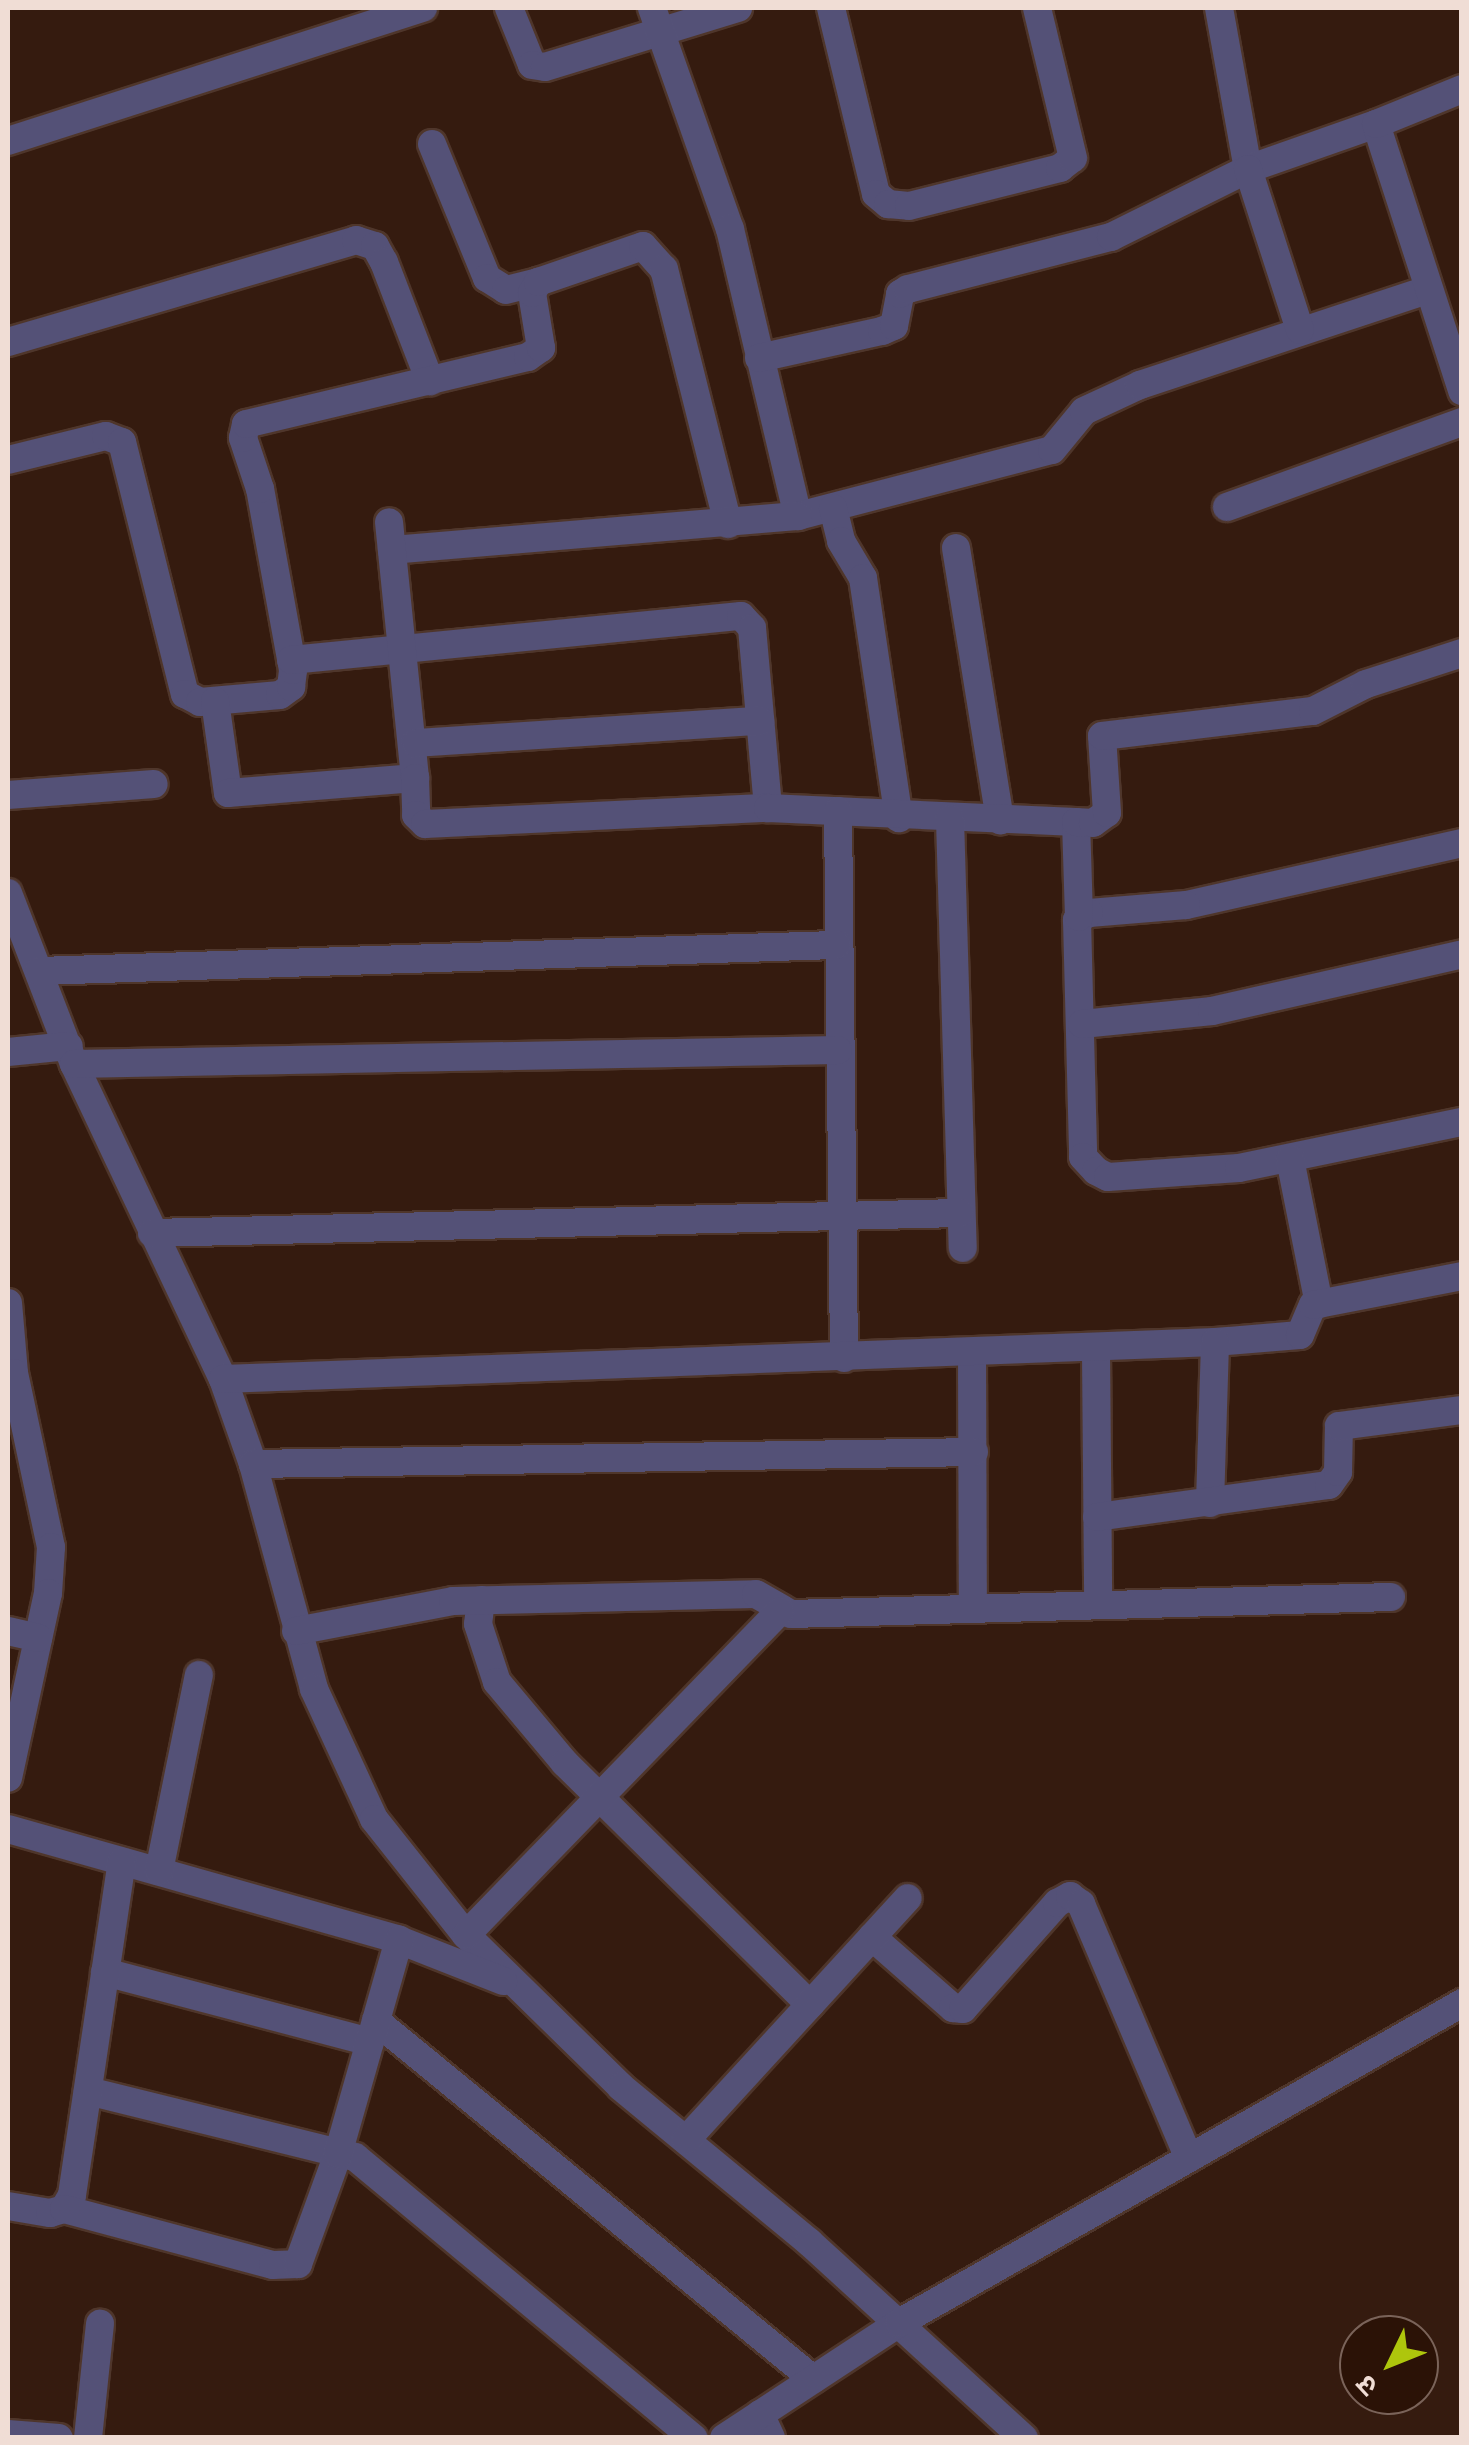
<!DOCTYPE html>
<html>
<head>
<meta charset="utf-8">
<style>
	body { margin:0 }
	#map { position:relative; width:1469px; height:2445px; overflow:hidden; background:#351b0f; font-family:Overpass,"Noto Sans Devanagari",sans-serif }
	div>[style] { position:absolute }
	.roads { filter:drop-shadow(2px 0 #4f362b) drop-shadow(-2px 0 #4f362b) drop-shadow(0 2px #4f362b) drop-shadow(0 -2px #4f362b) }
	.minor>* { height:28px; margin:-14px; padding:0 14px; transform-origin:14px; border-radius:14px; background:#545177 }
	.tertiary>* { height:28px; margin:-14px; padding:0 14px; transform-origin:14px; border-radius:14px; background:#545177 }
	span { translate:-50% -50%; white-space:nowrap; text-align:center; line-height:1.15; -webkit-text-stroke:8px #2b1206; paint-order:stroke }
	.frame { position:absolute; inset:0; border:10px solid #f0ddd5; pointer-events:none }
	.north { position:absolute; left:1339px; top:2315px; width:100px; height:100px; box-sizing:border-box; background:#2b1206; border:2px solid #7a6359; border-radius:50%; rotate:227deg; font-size:28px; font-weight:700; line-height:40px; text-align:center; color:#f0ddd5 }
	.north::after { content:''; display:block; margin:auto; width:35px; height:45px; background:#aec60c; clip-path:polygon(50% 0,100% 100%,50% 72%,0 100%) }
</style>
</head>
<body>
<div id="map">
	<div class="roads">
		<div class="minor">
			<div style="left:509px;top:8px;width:61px;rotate:68deg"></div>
			<div style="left:532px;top:65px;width:13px;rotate:9deg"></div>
			<div style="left:545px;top:67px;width:202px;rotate:-17deg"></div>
			<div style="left:652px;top:8px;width:234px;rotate:70.6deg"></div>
			<div style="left:730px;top:229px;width:295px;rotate:76.7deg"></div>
			<div style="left:798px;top:516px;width:262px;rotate:-14.6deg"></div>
			<div style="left:1052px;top:450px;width:50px;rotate:-50.6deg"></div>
			<div style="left:1084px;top:411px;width:62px;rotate:-24.9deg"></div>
			<div style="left:1140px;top:385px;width:302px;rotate:-18.3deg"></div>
			<div style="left:831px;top:8px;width:191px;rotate:76.4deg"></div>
			<div style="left:876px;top:194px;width:16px;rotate:40deg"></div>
			<div style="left:888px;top:204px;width:21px;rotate:5deg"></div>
			<div style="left:909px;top:206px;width:156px;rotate:-14.1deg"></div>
			<div style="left:1060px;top:168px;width:16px;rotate:-38deg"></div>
			<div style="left:1073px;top:158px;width:154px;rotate:-103.5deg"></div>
			<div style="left:1219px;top:8px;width:164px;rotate:79.8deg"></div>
			<div style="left:1248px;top:169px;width:136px;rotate:-19.4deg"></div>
			<div style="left:1376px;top:124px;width:281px;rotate:72.1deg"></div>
			<div style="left:1376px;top:124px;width:93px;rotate:-22.1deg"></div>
			<div style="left:8px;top:141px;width:436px;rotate:-17.8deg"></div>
			<div style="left:432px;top:144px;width:145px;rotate:67.7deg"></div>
			<div style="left:487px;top:278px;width:22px;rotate:32deg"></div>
			<div style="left:506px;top:290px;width:33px;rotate:-14deg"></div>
			<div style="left:8px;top:342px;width:363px;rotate:-16.3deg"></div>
			<div style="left:356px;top:240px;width:20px;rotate:18deg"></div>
			<div style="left:375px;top:246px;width:18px;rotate:61deg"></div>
			<div style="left:384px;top:262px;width:128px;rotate:68.9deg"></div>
			<div style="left:759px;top:358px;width:126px;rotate:-12.4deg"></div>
			<div style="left:882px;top:331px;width:13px;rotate:-23deg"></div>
			<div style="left:894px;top:326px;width:33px;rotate:-79deg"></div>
			<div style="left:900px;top:294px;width:9px;rotate:-32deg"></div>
			<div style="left:908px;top:289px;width:210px;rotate:-14.4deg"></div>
			<div style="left:1111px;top:237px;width:153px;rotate:-26.4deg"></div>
			<div style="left:1248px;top:169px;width:169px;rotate:72.1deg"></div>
			<div style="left:8px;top:460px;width:101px;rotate:-13.8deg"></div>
			<div style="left:106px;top:436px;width:17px;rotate:21deg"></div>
			<div style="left:122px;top:442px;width:260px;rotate:76deg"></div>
			<div style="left:185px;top:694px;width:17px;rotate:28deg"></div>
			<div style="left:200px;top:702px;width:80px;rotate:-5deg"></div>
			<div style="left:280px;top:695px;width:14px;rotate:-36deg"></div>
			<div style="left:291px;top:687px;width:17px;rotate:-83deg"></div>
			<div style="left:293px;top:670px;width:184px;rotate:-100.3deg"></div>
			<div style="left:260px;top:489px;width:54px;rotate:-108.4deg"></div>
			<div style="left:243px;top:438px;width:14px;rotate:-78deg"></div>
			<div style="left:246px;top:424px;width:290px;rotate:-13.4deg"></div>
			<div style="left:528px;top:357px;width:16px;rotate:-35deg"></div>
			<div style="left:541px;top:348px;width:56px;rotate:-99.3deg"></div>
			<div style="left:532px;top:293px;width:13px;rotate:-61deg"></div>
			<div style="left:538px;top:282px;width:111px;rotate:-18.9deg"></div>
			<div style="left:643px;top:246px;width:31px;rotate:48deg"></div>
			<div style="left:664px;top:269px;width:263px;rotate:75.9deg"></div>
			<div style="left:1227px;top:507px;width:250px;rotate:-19.9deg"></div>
			<div style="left:833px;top:508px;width:34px;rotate:76deg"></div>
			<div style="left:841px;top:541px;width:43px;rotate:59.3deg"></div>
			<div style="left:863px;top:578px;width:243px;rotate:81.5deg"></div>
			<div style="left:956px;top:548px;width:276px;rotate:80.8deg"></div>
			<div style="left:392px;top:550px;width:407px;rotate:-4.8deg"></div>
			<div style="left:291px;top:660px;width:452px;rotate:-5.6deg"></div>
			<div style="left:741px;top:616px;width:16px;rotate:47deg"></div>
			<div style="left:752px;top:628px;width:181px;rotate:84.9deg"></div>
			<div style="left:215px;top:701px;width:93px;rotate:82deg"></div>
			<div style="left:228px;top:793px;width:188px;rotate:-4.6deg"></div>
			<div style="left:415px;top:778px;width:257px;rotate:-95.8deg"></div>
			<div style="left:416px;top:743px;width:345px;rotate:-3.7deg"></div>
			<div style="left:415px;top:778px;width:37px;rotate:88deg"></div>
			<div style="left:416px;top:815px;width:13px;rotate:45deg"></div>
			<div style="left:425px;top:824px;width:343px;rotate:-2.7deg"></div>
			<div style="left:768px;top:808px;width:308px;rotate:2.6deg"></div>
			<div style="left:8px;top:795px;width:146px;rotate:-4.3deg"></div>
			<div style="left:838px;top:811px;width:547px;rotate:89.37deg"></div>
			<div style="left:950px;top:819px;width:429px;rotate:88.3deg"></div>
			<div style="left:1462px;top:843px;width:283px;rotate:167.3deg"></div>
			<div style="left:1186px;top:905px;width:97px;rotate:175.3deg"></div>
			<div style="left:1089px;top:913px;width:14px;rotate:150deg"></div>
			<div style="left:1077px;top:920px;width:237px;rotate:88.5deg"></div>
			<div style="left:1083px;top:1157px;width:19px;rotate:47deg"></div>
			<div style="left:1096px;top:1171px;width:13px;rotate:27deg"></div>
			<div style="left:1108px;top:1177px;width:131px;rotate:-3.9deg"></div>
			<div style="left:1239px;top:1168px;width:228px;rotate:-11.7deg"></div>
			<div style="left:8px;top:893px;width:183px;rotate:68.9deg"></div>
			<div style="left:74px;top:1064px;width:348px;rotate:64.7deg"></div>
			<div style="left:223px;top:1379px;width:90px;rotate:70.6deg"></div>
			<div style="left:253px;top:1464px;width:233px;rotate:74.8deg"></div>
			<div style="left:314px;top:1689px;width:143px;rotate:65.2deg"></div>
			<div style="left:374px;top:1819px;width:148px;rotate:51.6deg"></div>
			<div style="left:466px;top:1935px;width:217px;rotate:44.4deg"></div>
			<div style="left:621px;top:2087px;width:244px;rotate:39.5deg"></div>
			<div style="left:809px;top:2242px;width:291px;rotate:42.4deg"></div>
			<div style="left:1079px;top:917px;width:95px;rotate:-91.8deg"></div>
			<div style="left:1076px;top:822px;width:17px;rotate:3deg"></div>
			<div style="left:1093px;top:823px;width:17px;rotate:-36deg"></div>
			<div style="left:1107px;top:813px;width:77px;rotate:-93.7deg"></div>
			<div style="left:1102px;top:736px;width:212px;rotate:-6.8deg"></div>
			<div style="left:1313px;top:711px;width:59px;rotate:-27deg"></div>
			<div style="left:1366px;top:684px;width:101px;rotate:-17.9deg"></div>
			<div style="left:39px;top:971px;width:798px;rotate:-1.87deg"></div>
			<div style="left:1082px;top:1024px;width:131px;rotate:-5.7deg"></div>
			<div style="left:1212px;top:1011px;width:256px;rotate:-12.8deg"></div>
			<div style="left:8px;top:1052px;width:61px;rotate:-5.6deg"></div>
			<div style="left:74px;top:1064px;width:764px;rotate:-1.05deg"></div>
			<div style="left:1290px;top:1159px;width:148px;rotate:78.7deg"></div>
			<div style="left:152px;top:1233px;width:808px;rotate:-1.42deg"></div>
			<div style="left:8px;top:1303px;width:70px;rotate:85.1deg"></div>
			<div style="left:14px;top:1373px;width:178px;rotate:78deg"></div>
			<div style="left:51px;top:1547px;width:46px;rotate:93.7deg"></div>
			<div style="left:48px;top:1593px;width:189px;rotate:102.2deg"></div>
			<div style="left:1096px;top:1351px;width:253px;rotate:89.5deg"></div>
			<div style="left:972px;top:1356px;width:251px;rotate:89.8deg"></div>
			<div style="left:223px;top:1379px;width:993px;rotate:-2.14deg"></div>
			<div style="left:1215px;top:1342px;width:85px;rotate:-4.7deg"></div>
			<div style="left:1300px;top:1335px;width:33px;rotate:-67deg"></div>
			<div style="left:1313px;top:1305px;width:152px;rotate:-11deg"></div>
			<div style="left:253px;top:1464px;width:721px;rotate:-0.95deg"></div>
			<div style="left:1210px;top:1503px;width:161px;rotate:-88.2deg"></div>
			<div style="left:1097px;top:1517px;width:234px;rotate:-7.9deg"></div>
			<div style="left:1329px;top:1485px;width:16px;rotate:-55deg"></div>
			<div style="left:1338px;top:1472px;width:46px;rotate:-88.8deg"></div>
			<div style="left:1339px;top:1426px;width:124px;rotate:-7.4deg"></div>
			<div style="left:481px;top:1600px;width:24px;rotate:97deg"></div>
			<div style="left:478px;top:1624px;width:61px;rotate:71.9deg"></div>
			<div style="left:497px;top:1682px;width:106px;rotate:50deg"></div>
			<div style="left:565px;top:1763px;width:344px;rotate:44.6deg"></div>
			<div style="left:8px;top:1631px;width:31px;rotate:13deg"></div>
			<div style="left:296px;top:1631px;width:160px;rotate:-10.8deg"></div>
			<div style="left:453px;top:1601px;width:303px;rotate:-1.3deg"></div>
			<div style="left:756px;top:1594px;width:40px;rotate:29.7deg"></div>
			<div style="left:791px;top:1614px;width:600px;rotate:-1.62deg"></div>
			<div style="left:8px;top:1829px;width:406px;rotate:15.8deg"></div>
			<div style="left:399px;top:1940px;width:112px;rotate:21.5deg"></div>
			<div style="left:159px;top:1871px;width:200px;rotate:-78.5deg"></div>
			<div style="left:466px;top:1935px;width:451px;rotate:-45.9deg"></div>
			<div style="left:872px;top:1937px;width:108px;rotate:41.2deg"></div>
			<div style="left:953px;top:2008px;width:10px;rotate:6deg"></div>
			<div style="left:963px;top:2009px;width:142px;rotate:-48.4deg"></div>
			<div style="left:1057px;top:1903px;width:15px;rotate:-28deg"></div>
			<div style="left:1070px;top:1896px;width:14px;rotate:36deg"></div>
			<div style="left:1081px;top:1904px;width:276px;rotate:67deg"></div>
			<div style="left:105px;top:1972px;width:274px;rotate:14.8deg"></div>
			<div style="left:376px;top:2021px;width:565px;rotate:39.33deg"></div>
			<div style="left:88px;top:2091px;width:275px;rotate:13.9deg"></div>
			<div style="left:355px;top:2157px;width:440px;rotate:39.7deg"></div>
			<div style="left:686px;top:2140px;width:328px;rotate:-47.5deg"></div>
			<div style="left:8px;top:2206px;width:43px;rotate:9.5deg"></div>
			<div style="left:50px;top:2213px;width:15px;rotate:-16deg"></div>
			<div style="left:64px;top:2209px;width:16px;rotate:-60deg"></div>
			<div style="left:72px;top:2195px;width:337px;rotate:-81.5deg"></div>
			<div style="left:64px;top:2209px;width:216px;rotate:15deg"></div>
			<div style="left:273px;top:2265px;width:25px;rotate:-2deg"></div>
			<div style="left:298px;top:2264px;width:117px;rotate:-70deg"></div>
			<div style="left:338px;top:2154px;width:223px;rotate:-74.1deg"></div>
			<div style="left:760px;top:2414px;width:26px;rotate:65deg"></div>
			<div style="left:8px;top:2434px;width:51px;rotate:4.5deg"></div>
			<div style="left:88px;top:2438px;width:115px;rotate:-84deg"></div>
		</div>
		<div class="tertiary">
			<div style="left:724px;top:2438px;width:209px;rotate:-33.3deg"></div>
			<div style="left:899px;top:2323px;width:648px;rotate:-29.61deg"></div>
		</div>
	</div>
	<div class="frame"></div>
	<div class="north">उ</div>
</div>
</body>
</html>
